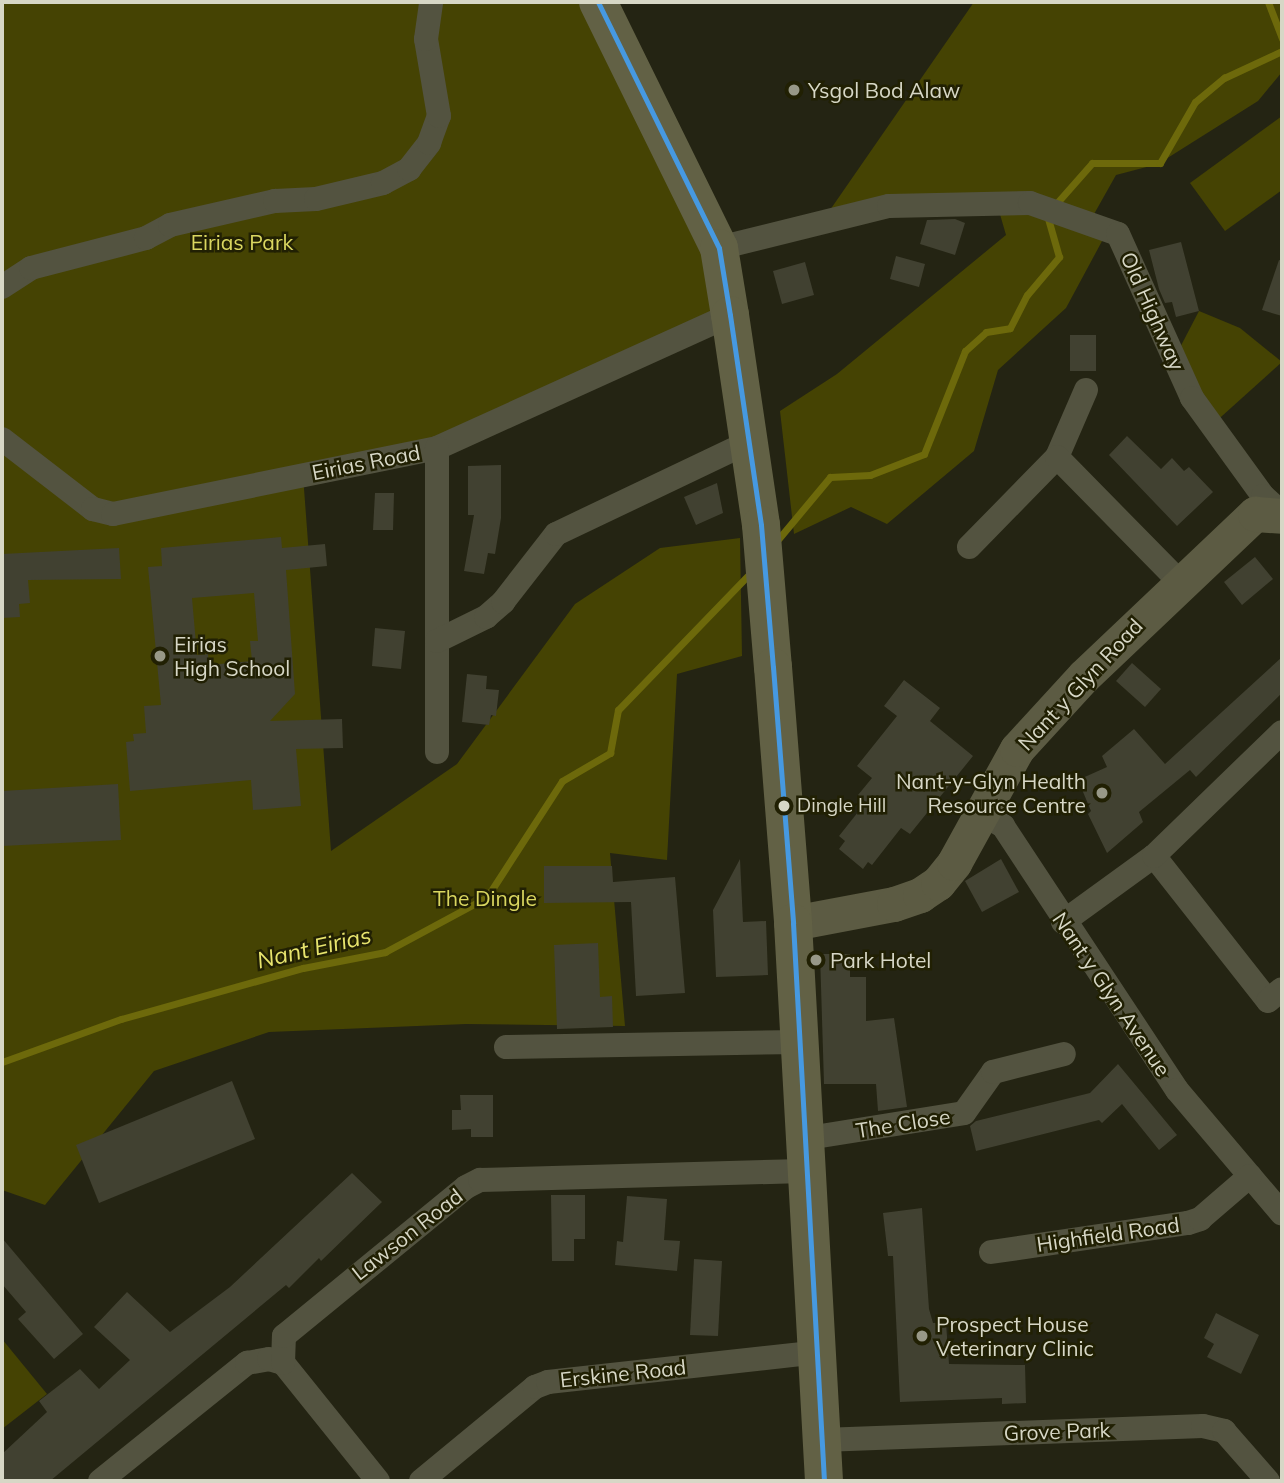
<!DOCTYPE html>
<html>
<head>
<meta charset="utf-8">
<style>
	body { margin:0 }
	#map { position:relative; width:1284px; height:1483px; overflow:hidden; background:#242413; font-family:Mulish,sans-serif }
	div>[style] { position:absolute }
	.green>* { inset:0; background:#454303 }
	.stream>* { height:7px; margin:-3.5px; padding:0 3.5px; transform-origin:3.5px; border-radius:3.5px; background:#6d690b }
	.building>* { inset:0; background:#414131 }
	.street>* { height:24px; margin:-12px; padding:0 12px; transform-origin:12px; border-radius:12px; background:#535340 }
	.secondary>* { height:35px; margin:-17.5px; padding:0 17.5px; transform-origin:17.5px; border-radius:17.5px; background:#5c5b43 }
	.primary>* { height:38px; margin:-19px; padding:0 19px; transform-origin:19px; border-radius:19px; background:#626145 }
	.bus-1>* { height:5px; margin:-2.5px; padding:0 2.5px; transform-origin:2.5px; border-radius:2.5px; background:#4699e1 }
	.dots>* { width:19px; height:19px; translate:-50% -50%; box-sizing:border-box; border:4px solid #212003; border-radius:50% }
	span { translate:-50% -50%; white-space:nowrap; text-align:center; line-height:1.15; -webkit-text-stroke:5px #212003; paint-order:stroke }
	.bus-label { font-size:19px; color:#d7d7c6 }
	.left { translate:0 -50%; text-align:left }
	.poi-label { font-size:21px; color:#d7d7c6 }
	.right { translate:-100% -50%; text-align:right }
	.park-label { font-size:21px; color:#dad760 }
	.street-label { font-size:21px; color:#d7d7c6 }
	.water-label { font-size:23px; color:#e7e46d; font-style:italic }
	.frame { position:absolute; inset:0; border:4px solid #d7d7c6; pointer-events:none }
</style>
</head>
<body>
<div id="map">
	<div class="green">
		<div style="clip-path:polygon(2px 2px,583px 2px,730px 315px,405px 454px,303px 475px,331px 851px,457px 764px,575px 604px,660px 548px,740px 538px,742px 656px,677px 674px,667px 860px,610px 853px,625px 1026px,466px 1024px,269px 1032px,154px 1071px,45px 1205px,2px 1190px)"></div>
		<div style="clip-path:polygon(974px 2px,1282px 2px,1282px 72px,1258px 101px,1158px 164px,1116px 175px,1089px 223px,1108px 230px,1066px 308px,998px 370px,974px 451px,887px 524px,851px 507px,794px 534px,780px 411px,837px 374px,1006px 235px,997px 204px,821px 223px)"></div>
		<div style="clip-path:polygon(1282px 116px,1282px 190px,1225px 231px,1190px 183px)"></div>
		<div style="clip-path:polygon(1199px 311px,1240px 328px,1282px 362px,1212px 425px,1174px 359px)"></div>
		<div style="clip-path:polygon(2px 1339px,47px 1394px,2px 1429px)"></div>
	</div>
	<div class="stream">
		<div style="left:1268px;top:2px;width:40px;rotate:69deg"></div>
		<div style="left:1055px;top:205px;width:56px;rotate:-48.6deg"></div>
		<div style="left:1092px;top:163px;width:68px"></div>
		<div style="left:1160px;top:163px;width:70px;rotate:-60.2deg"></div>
		<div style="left:1195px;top:102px;width:38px;rotate:-40deg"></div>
		<div style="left:1224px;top:78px;width:64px;rotate:-25deg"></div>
		<div style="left:775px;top:543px;width:86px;rotate:-50.2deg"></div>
		<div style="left:830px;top:477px;width:40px;rotate:-2.9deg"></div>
		<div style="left:870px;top:475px;width:58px;rotate:-21.3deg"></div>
		<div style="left:924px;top:454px;width:111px;rotate:-68.3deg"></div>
		<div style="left:965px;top:351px;width:28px;rotate:-42deg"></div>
		<div style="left:986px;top:332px;width:24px;rotate:-9deg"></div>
		<div style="left:1010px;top:328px;width:37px;rotate:-63deg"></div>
		<div style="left:1027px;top:295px;width:50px;rotate:-49.9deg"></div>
		<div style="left:1059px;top:257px;width:44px;rotate:-105.9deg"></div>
		<div style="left:2px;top:1062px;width:127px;rotate:-19.9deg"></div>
		<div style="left:121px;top:1019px;width:189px;rotate:-15.7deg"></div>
		<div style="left:303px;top:968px;width:84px;rotate:-11deg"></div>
		<div style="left:385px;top:952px;width:116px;rotate:-28.3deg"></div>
		<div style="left:487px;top:897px;width:138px;rotate:-57.1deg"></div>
		<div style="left:562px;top:781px;width:56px;rotate:-30.3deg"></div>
		<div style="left:610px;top:753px;width:44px;rotate:-79.5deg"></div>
		<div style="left:618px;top:710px;width:193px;rotate:-46deg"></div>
	</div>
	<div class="building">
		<div style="clip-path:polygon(955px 219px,965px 223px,955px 255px,920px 244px,927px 220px)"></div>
		<div style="clip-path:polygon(1181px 242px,1199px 311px,1176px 317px,1172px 302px,1165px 303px,1159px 289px,1149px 250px)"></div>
		<div style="clip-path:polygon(896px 256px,925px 264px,919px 287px,890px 279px)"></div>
		<div style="clip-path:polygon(1279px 260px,1282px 261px,1282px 316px,1262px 310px)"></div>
		<div style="clip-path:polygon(805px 262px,814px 295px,782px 304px,773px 271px)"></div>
		<div style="clip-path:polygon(1070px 335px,1096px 335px,1096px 371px,1070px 371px)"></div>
		<div style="clip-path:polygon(1127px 436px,1161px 469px,1172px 458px,1184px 471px,1189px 467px,1213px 492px,1177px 526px,1109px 455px)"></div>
		<div style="clip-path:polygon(501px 465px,501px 518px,495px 554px,488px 553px,484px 574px,464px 571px,474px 515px,468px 515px,468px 466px)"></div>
		<div style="clip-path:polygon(717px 483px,723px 513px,696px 525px,684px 497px)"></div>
		<div style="clip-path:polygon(375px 493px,394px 493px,393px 530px,373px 530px)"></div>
		<div style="clip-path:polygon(evenodd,281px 537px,282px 548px,325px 544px,327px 566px,286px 570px,295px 694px,270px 721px,342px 719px,343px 748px,296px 749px,301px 806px,253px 810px,251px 780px,130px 791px,126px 742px,134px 741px,133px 734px,146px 733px,144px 706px,161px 705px,148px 567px,162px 566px,161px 548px,281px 537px,254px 593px,258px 641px,250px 641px,252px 661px,209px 665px,208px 654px,197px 655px,192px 598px,254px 593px)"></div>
		<div style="clip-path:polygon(119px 548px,121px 579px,28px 580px,30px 603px,19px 604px,20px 617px,2px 618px,2px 554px)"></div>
		<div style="clip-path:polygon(1255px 557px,1273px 579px,1242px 605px,1224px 582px)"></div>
		<div style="clip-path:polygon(375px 628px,405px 631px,401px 669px,372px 666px)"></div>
		<div style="clip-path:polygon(1282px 657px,1282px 693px,1196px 777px,1190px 770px,1139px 812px,1143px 822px,1107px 853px,1088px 814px,1091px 811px,1078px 780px,1107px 767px,1102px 756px,1134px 729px,1165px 764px)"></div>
		<div style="clip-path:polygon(1132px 663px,1161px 689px,1145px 707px,1116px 681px)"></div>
		<div style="clip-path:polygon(467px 674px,487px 676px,486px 689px,499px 690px,496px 716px,491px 715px,489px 725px,462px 722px)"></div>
		<div style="clip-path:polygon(904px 680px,940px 708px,930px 721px,973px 756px,910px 834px,901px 828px,872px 865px,868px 862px,863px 869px,839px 849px,845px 841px,839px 836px,866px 802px,858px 795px,872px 778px,857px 766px,897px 716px,884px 706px)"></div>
		<div style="clip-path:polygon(118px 784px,121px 840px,2px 846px,2px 791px)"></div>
		<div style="clip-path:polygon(740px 859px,743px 922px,766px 921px,768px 975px,716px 977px,713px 910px)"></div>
		<div style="clip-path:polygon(1001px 859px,1019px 892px,982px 912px,965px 881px)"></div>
		<div style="clip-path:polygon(544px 866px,612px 866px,613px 882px,675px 877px,685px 993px,636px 996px,631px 902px,544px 903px)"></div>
		<div style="clip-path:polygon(598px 943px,600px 997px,612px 996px,613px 1027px,557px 1029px,554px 945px)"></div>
		<div style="clip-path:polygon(820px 954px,850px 954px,850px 977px,866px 977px,866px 1021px,894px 1018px,907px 1107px,878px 1111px,876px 1084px,824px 1084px)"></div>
		<div style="clip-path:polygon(1118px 1064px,1177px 1135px,1159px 1150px,1122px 1104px,1102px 1123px,1099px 1120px,976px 1151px,970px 1126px,976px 1121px,1090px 1093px)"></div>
		<div style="clip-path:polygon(232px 1081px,255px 1139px,99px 1203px,76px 1145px)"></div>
		<div style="clip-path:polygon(460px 1095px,493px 1095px,493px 1137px,471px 1137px,471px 1129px,452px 1130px,452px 1110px,461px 1110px)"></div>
		<div style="clip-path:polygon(352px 1173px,382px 1202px,321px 1261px,319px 1258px,289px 1288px,286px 1285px,50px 1481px,2px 1481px,2px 1454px,47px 1412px,39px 1401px,80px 1369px,99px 1389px,130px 1360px,94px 1327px,127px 1292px,170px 1332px,230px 1287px)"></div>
		<div style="clip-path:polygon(551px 1195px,585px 1195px,585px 1239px,574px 1239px,574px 1261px,552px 1261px)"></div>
		<div style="clip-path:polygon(627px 1196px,667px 1199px,664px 1240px,680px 1241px,677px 1271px,615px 1265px,617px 1241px,623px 1242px)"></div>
		<div style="clip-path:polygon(922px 1208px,929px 1309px,933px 1323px,946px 1323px,949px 1364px,1025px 1365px,1026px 1403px,1002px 1404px,1002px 1398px,900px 1402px,893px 1256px,888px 1256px,883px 1213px)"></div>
		<div style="clip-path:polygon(2px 1238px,83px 1334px,54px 1359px,18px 1319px,26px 1312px,2px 1284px)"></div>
		<div style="clip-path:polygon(694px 1259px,722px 1261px,718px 1336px,690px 1335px)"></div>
		<div style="clip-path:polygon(1216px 1313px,1259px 1335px,1241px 1374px,1207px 1357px,1214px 1344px,1204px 1338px)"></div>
	</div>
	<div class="street">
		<div style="left:719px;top:248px;width:175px;rotate:-13.9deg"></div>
		<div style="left:889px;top:206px;width:141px;rotate:-1.2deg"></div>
		<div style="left:1030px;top:203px;width:93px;rotate:19.4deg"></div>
		<div style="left:1118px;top:234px;width:180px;rotate:65.7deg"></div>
		<div style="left:1192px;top:398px;width:121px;rotate:54.1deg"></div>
		<div style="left:1263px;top:496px;width:25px;rotate:42deg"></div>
		<div style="left:2px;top:287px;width:35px;rotate:-33deg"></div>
		<div style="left:31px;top:268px;width:119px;rotate:-14.6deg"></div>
		<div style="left:146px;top:238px;width:27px;rotate:-28deg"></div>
		<div style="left:170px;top:225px;width:108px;rotate:-12.9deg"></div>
		<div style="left:275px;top:201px;width:41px;rotate:-2.8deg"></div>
		<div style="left:316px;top:199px;width:69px;rotate:-13.4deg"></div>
		<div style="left:383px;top:183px;width:30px;rotate:-28deg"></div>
		<div style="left:409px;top:169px;width:33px;rotate:-52deg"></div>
		<div style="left:429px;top:143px;width:29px;rotate:-70deg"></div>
		<div style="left:439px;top:116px;width:78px;rotate:-99.6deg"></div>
		<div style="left:426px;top:39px;width:37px;rotate:-82deg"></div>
		<div style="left:2px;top:439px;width:115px;rotate:37.6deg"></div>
		<div style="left:93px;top:509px;width:21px;rotate:14deg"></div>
		<div style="left:113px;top:514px;width:331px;rotate:-11.5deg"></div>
		<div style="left:437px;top:448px;width:322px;rotate:-24.4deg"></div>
		<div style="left:437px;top:448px;width:304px;rotate:90deg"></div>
		<div style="left:1057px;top:457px;width:73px;rotate:-66.6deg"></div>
		<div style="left:969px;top:547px;width:126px;rotate:-45.6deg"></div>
		<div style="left:1057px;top:457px;width:177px;rotate:45.5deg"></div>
		<div style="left:437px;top:641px;width:55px;rotate:-26.1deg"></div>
		<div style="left:486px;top:617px;width:23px;rotate:-41deg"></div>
		<div style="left:503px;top:602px;width:86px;rotate:-52.1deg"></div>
		<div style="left:556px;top:534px;width:212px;rotate:-25.5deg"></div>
		<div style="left:979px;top:812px;width:28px;rotate:30deg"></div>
		<div style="left:1003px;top:826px;width:316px;rotate:56.6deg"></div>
		<div style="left:1177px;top:1090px;width:162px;rotate:49.7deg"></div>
		<div style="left:1154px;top:856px;width:184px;rotate:51.8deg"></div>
		<div style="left:1268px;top:1001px;width:18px;rotate:-41deg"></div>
		<div style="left:1063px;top:922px;width:112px;rotate:-36deg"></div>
		<div style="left:1154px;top:856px;width:178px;rotate:-44.1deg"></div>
		<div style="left:506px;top:1047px;width:293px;rotate:-1deg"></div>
		<div style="left:802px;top:1139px;width:164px;rotate:-9.1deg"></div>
		<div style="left:964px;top:1113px;width:50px;rotate:-54.7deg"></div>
		<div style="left:993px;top:1072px;width:73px;rotate:-14.2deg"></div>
		<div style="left:991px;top:1252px;width:199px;rotate:-8.4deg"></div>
		<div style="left:1188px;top:1223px;width:13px;rotate:-18deg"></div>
		<div style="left:1200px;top:1219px;width:66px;rotate:-40.7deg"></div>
		<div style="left:822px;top:1440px;width:381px;rotate:-2.1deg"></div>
		<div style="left:1203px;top:1426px;width:22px;rotate:13deg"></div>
		<div style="left:1224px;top:1431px;width:67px;rotate:48.7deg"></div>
		<div style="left:100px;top:1481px;width:189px;rotate:-38.8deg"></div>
		<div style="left:247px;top:1363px;width:22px;rotate:-10deg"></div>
		<div style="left:269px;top:1359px;width:15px;rotate:16deg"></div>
		<div style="left:378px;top:1481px;width:151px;rotate:-128.8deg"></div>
		<div style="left:283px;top:1363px;width:27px;rotate:-88deg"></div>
		<div style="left:284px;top:1336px;width:235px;rotate:-39.3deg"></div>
		<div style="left:466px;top:1187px;width:16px;rotate:-27deg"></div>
		<div style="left:480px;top:1180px;width:324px;rotate:-1.6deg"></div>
		<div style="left:421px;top:1481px;width:148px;rotate:-39.5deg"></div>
		<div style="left:535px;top:1387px;width:14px;rotate:-21deg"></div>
		<div style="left:548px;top:1382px;width:272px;rotate:-6.3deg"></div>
	</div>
	<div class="secondary">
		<div style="left:793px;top:923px;width:103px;rotate:-10.7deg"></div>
		<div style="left:894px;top:904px;width:28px;rotate:-19deg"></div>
		<div style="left:920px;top:895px;width:22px;rotate:-34deg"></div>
		<div style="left:938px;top:883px;width:26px;rotate:-51deg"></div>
		<div style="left:954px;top:863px;width:130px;rotate:-61.1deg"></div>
		<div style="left:1017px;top:749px;width:99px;rotate:-47.5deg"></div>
		<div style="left:1084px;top:676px;width:236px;rotate:-43.5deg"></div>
		<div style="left:1255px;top:514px;width:27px;rotate:4deg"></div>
	</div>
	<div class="primary">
		<div style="left:598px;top:2px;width:274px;rotate:63.8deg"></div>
		<div style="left:719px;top:248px;width:68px;rotate:80.7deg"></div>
		<div style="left:730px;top:315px;width:212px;rotate:81.6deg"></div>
		<div style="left:761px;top:525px;width:143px;rotate:85.2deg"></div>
		<div style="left:773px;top:667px;width:257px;rotate:85.5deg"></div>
		<div style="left:793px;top:923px;width:559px;rotate:86.82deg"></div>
	</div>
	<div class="bus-1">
		<div style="left:598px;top:2px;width:274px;rotate:63.8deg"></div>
		<div style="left:719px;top:248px;width:68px;rotate:80.7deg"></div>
		<div style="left:730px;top:315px;width:212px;rotate:81.6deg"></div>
		<div style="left:761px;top:525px;width:143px;rotate:85.2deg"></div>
		<div style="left:773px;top:667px;width:257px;rotate:85.5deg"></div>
		<div style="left:793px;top:923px;width:559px;rotate:86.82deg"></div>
	</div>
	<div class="dots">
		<div style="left:794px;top:90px;background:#989887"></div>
		<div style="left:160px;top:656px;background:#989887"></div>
		<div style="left:1102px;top:793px;background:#989887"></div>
		<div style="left:784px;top:806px;background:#d7d7c6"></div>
		<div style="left:816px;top:960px;background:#989887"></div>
		<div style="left:922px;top:1336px;background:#989887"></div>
	</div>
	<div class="bus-label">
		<span class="left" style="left:797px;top:806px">Dingle Hill</span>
	</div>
	<div class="poi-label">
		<span class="left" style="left:808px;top:90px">Ysgol Bod Alaw</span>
		<span class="left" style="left:174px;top:656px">Eirias<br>High School</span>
		<span class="right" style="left:1086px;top:793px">Nant-y-Glyn Health<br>Resource Centre</span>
		<span class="left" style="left:830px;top:960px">Park Hotel</span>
		<span class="left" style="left:936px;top:1336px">Prospect House<br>Veterinary Clinic</span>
	</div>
	<div class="park-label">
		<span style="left:242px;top:242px">Eirias Park</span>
		<span style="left:485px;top:898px">The Dingle</span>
	</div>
	<div class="street-label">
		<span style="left:1153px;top:311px;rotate:66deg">Old Highway</span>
		<span style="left:366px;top:462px;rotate:-11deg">Eirias Road</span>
		<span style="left:1080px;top:684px;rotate:-47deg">Nant y Glyn Road</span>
		<span style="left:1112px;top:994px;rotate:56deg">Nant y Glyn Avenue</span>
		<span style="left:903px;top:1123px;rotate:-9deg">The Close</span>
		<span style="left:407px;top:1234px;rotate:-38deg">Lawson Road</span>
		<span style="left:1108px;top:1234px;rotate:-8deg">Highfield Road</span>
		<span style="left:623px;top:1373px;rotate:-6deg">Erskine Road</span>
		<span style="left:1057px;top:1431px;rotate:-2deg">Grove Park</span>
	</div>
	<div class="water-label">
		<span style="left:314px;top:948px;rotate:-13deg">Nant Eirias</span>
	</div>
	<div class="frame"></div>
</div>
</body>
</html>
